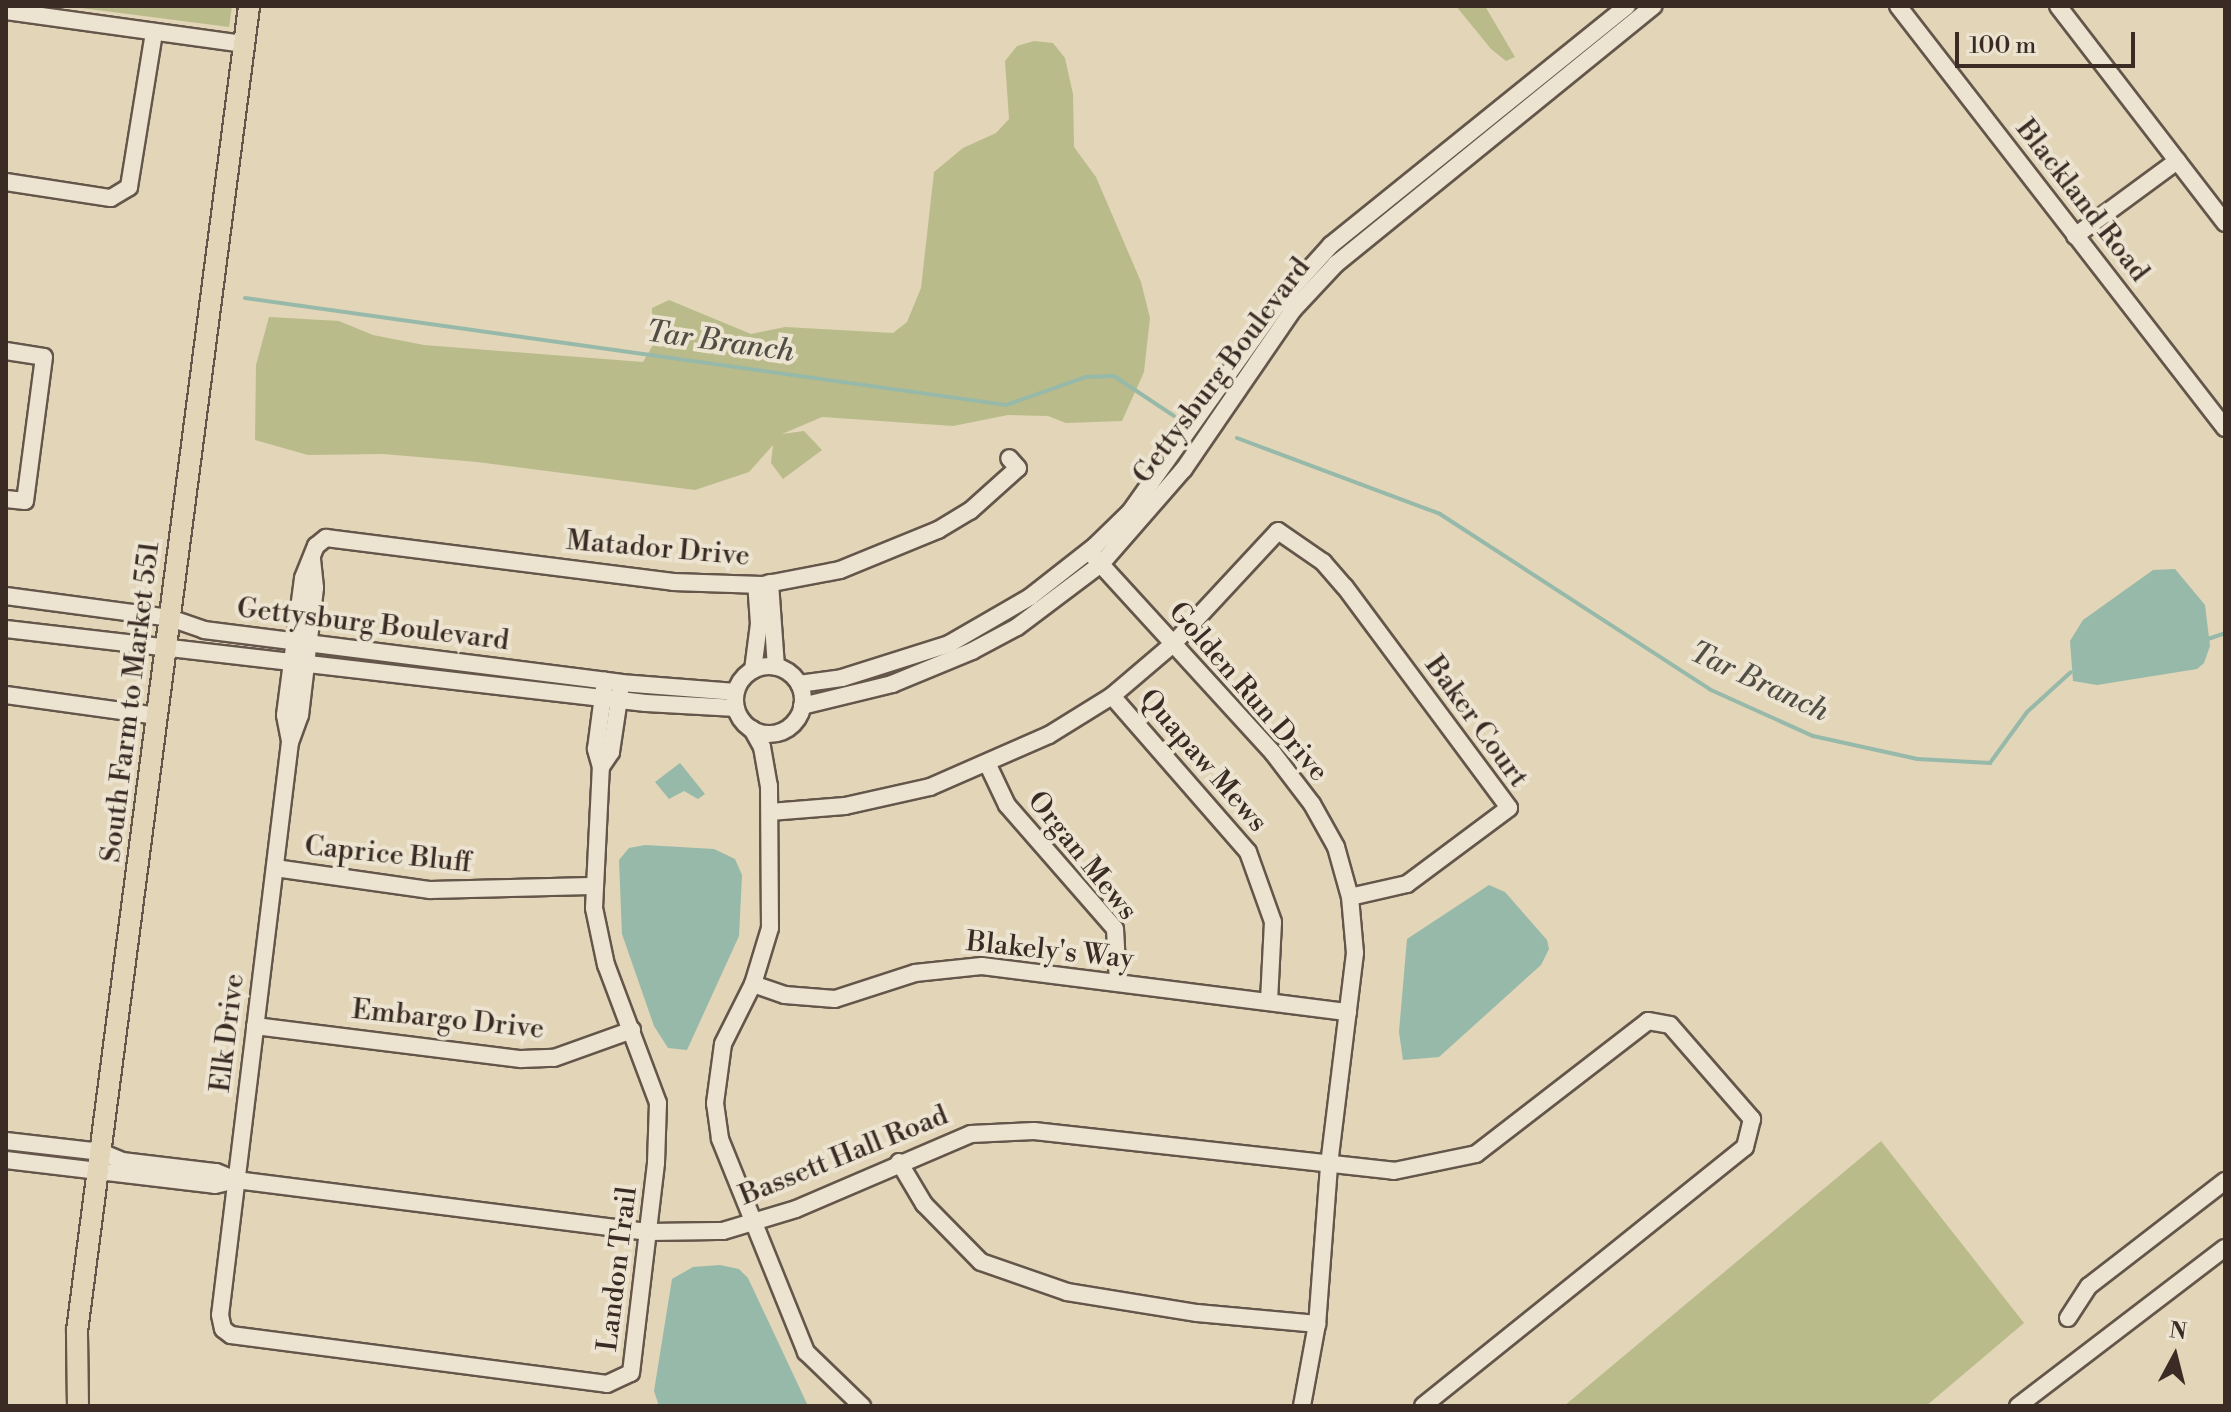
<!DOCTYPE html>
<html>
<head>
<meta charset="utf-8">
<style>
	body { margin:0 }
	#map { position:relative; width:2231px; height:1412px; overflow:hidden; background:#e2d5b8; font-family:"Libre Bodoni",serif }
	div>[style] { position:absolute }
	.green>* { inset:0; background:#babb8a }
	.water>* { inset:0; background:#96b9a9 }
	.stream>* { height:4px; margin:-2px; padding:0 2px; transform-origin:2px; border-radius:2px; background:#96b9a9 }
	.roads { filter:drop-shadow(2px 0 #64564a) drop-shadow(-2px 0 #64564a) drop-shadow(0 2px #64564a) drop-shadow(0 -2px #64564a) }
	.minor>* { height:16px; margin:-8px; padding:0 8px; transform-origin:8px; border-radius:8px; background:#ece4d1 }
	.minor>.ring { margin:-8px; padding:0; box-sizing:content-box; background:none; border:16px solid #ece4d1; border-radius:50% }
	.major>* { height:20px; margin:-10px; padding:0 10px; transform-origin:10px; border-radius:10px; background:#e2d5b8 }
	span { translate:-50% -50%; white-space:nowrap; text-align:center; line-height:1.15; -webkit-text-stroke:8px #ece4d1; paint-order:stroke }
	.street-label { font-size:28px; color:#3a2b25 }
	.water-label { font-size:30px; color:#514e46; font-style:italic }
	.frame { position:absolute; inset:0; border:8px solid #3a2b25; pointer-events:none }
	.north { position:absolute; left:2135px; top:1316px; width:80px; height:80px; -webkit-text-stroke:6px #ece4d1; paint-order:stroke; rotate:7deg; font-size:22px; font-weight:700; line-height:32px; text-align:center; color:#3a2b25 }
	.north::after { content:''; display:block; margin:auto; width:28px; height:36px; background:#3a2b25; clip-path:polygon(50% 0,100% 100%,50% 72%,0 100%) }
	.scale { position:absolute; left:1955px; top:32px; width:180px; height:36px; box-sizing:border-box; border:4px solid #3a2b25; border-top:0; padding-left:10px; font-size:24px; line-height:28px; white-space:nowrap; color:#3a2b25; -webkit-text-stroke:6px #ece4d1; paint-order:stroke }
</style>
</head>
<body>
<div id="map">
	<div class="green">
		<div style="clip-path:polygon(66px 6px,232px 6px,229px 27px)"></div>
		<div style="clip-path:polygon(1456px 6px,1485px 6px,1515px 57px,1506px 61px,1491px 49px)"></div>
		<div style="clip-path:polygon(1034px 41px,1053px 43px,1065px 58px,1073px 94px,1074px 147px,1096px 177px,1141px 282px,1150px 318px,1144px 372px,1122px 421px,1066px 423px,1048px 416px,1008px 415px,953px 426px,822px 417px,782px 434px,804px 431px,822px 450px,783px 479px,771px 463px,773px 445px,749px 472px,695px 490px,477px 462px,383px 454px,308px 455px,255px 440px,256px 365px,269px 317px,339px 321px,373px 335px,424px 345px,643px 362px,653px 345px,652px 308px,669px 300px,751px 334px,785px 327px,893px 333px,907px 322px,921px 288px,934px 172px,963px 148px,996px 133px,1009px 119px,1005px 61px,1017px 46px)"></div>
		<div style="clip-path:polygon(1881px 1141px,2024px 1323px,1926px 1406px,1564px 1406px)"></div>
	</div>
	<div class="water">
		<div style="clip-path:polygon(2175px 569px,2205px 605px,2210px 646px,2204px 663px,2197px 669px,2097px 685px,2073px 681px,2070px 641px,2083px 620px,2153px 570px)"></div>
		<div style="clip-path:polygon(680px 763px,705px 794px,698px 799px,684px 791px,669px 799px,655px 782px)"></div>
		<div style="clip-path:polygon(645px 845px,714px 849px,735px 859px,742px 875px,739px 936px,687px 1050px,668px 1048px,654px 1026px,622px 934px,619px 860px,629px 848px)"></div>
		<div style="clip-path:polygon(1489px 885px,1505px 892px,1547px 940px,1549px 949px,1541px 965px,1439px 1057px,1403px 1060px,1399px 1032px,1407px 939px)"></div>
		<div style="clip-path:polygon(720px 1265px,739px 1269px,748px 1278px,808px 1406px,659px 1406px,654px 1391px,672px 1279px,693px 1267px)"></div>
	</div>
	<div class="stream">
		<div style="left:245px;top:298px;width:768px;rotate:8deg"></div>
		<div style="left:1006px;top:405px;width:85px;rotate:-19.3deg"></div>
		<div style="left:1086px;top:377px;width:28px;rotate:-2deg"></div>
		<div style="left:1114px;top:376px;width:72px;rotate:33.7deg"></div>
		<div style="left:1237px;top:438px;width:217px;rotate:20.5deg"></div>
		<div style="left:1440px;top:514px;width:323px;rotate:33deg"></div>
		<div style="left:1711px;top:690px;width:112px;rotate:24.3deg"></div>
		<div style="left:1813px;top:736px;width:107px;rotate:12.4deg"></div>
		<div style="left:1918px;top:759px;width:72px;rotate:3.2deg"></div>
		<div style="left:1990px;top:763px;width:63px;rotate:-54deg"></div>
		<div style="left:2027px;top:712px;width:59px;rotate:-42.3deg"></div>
		<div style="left:2208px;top:639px;width:18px;rotate:-19deg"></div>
	</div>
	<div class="roads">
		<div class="minor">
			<div style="left:1898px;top:6px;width:534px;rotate:52.23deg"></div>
			<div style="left:2058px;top:6px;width:274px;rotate:52.4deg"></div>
			<div style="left:6px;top:11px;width:240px;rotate:7.9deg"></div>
			<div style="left:6px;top:182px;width:106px;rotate:8.7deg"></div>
			<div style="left:111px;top:198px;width:21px;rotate:-31deg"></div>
			<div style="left:129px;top:187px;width:157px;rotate:-80.8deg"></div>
			<div style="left:2075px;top:236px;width:127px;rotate:-36.3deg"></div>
			<div style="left:6px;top:351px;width:38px;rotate:9deg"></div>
			<div style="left:44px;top:357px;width:145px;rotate:97.5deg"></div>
			<div style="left:25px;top:501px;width:19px;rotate:-174deg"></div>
			<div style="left:1095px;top:558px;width:264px;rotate:47.6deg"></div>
			<div style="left:1273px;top:753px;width:64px;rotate:52.6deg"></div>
			<div style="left:1312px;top:804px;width:49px;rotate:60.8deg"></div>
			<div style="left:1336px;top:847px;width:52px;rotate:74.4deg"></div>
			<div style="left:1350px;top:897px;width:56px;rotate:84.9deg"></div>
			<div style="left:1355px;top:953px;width:215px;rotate:97deg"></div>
			<div style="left:1329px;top:1166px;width:158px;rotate:94.3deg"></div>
			<div style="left:1317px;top:1324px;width:83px;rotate:100.4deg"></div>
			<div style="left:312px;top:559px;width:29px;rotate:84deg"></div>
			<div style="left:315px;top:588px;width:128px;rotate:96.7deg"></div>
			<div style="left:300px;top:715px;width:29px;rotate:110deg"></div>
			<div style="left:290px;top:742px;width:577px;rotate:96.96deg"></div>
			<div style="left:220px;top:1315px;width:14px;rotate:78deg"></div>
			<div style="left:223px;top:1329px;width:10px;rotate:37deg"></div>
			<div style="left:231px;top:1335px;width:379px;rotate:7.4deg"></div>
			<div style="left:607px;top:1384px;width:26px;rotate:-25deg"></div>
			<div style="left:631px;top:1373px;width:211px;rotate:-83.2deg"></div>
			<div style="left:656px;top:1163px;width:60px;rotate:-88.1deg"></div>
			<div style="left:658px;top:1103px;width:147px;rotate:-110.6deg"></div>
			<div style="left:606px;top:965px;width:58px;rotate:-101.9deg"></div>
			<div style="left:594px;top:908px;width:141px;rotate:-87.2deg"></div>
			<div style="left:601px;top:767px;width:19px;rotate:-106deg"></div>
			<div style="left:596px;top:749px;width:69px;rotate:-82.5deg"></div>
			<div style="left:770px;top:583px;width:84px;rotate:85.9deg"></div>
			<div style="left:6px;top:596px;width:165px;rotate:7.6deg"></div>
			<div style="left:170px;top:618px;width:36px;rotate:19deg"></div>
			<div style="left:204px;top:630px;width:420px;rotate:7.2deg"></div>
			<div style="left:621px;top:683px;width:115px;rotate:4.5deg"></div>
			<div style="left:6px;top:629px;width:644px;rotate:6.6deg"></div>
			<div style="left:646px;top:703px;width:90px;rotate:3.2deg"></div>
			<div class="ring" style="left:735px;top:666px;width:52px;height:52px"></div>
			<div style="left:753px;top:670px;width:46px;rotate:-82.6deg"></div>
			<div style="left:759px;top:624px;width:39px;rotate:-94deg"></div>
			<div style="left:799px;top:684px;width:43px;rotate:-7.9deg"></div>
			<div style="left:842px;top:678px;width:112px;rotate:-17.6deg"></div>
			<div style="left:949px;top:644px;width:94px;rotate:-30.1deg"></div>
			<div style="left:1030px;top:597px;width:83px;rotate:-38.1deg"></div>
			<div style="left:1095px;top:546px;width:49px;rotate:-44.2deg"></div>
			<div style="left:1130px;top:512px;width:255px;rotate:-54.6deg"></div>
			<div style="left:1278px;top:304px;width:79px;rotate:-48.1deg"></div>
			<div style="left:1331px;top:245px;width:380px;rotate:-38.9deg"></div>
			<div style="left:6px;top:695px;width:153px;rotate:7.9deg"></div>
			<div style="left:1112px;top:696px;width:207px;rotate:48.9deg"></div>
			<div style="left:1248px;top:852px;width:74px;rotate:70.3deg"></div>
			<div style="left:1273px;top:922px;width:79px;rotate:92.9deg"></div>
			<div style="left:802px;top:706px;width:93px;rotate:-13.7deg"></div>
			<div style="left:892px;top:684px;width:87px;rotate:-22.4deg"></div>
			<div style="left:972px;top:651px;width:51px;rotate:-28.1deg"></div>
			<div style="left:1017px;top:627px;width:105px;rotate:-36.9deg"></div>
			<div style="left:1101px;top:564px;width:126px;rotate:-48.9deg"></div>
			<div style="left:1184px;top:469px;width:193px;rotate:-55.6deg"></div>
			<div style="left:1293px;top:310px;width:63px;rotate:-46.9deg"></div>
			<div style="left:1336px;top:264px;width:409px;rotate:-39.1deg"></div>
			<div style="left:752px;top:729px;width:21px;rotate:61deg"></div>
			<div style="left:762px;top:747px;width:40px;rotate:80deg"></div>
			<div style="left:769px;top:786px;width:142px;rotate:89.6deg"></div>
			<div style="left:770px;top:928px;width:59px;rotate:106.9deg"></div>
			<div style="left:753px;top:984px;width:67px;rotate:116.6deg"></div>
			<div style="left:723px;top:1044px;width:60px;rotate:97.7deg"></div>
			<div style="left:715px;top:1103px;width:36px;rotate:82deg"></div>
			<div style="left:720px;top:1139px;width:230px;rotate:68deg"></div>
			<div style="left:806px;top:1352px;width:78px;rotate:44deg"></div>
			<div style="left:290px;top:741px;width:26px;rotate:-101deg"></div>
			<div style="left:285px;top:715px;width:138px;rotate:-82.5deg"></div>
			<div style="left:303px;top:578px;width:35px;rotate:-68deg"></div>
			<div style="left:316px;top:546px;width:13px;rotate:-39deg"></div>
			<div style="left:326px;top:538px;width:350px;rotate:7.2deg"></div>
			<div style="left:673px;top:582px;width:89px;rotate:1.9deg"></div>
			<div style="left:762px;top:585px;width:79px;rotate:-10.9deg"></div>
			<div style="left:840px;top:570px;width:106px;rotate:-22.2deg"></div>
			<div style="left:938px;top:530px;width:37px;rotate:-31deg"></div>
			<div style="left:970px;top:511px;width:64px;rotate:-41.9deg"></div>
			<div style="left:1018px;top:468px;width:13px;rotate:-132deg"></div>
			<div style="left:988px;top:765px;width:44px;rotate:64.6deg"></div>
			<div style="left:1007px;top:805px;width:164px;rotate:48.9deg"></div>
			<div style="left:1115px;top:929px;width:54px;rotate:86.8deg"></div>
			<div style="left:601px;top:767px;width:18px;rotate:-56deg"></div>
			<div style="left:611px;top:752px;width:61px;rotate:-81.5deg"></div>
			<div style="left:770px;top:812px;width:75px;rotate:-4.6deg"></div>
			<div style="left:845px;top:806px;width:87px;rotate:-12.6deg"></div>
			<div style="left:930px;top:787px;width:130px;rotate:-23.6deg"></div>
			<div style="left:1049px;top:735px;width:74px;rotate:-31.8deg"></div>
			<div style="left:1112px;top:696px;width:80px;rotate:-40.4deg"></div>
			<div style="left:1173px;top:644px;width:154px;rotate:-47.1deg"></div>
			<div style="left:1278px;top:531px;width:55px;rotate:34.6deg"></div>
			<div style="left:1323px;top:562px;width:33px;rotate:49deg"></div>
			<div style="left:1345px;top:587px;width:275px;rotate:53.4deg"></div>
			<div style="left:1509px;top:808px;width:127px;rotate:143.3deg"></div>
			<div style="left:1407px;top:884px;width:58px;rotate:167.2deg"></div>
			<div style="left:275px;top:868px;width:157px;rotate:8.1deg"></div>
			<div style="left:430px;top:890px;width:161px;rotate:-1.4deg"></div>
			<div style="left:753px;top:984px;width:34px;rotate:19deg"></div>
			<div style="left:785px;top:995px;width:50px;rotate:4.6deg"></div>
			<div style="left:835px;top:999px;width:84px;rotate:-18deg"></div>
			<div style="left:915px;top:973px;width:67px;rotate:-6deg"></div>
			<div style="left:982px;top:966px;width:369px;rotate:7.2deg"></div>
			<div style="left:255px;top:1026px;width:268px;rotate:7.1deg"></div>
			<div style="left:521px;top:1059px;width:33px;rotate:-2deg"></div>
			<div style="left:554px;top:1058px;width:83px;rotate:-19.7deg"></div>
			<div style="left:6px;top:1141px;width:96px;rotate:6.6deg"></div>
			<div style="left:101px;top:1152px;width:23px;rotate:23deg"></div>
			<div style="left:122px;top:1161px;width:95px;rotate:6.7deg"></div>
			<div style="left:216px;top:1172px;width:22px;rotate:22deg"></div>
			<div style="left:236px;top:1180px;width:416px;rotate:7.2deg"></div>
			<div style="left:649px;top:1232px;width:74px;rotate:-0.8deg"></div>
			<div style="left:723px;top:1231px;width:76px;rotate:-16.8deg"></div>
			<div style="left:796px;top:1209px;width:190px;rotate:-23.2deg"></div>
			<div style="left:971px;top:1134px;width:63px;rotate:-2.7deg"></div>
			<div style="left:1034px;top:1131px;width:362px;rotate:6.3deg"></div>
			<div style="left:1394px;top:1171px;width:84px;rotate:-11.7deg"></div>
			<div style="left:1476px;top:1154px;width:217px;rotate:-37.7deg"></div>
			<div style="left:1648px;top:1021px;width:22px;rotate:10deg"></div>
			<div style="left:1670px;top:1025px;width:125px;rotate:48.9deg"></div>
			<div style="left:1752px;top:1119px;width:29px;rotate:104deg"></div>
			<div style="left:1745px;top:1147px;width:413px;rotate:141.2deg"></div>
			<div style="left:6px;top:1160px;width:210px;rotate:6.8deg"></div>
			<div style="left:215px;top:1185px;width:22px;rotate:-13deg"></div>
			<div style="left:899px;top:1162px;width:49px;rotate:59.2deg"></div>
			<div style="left:924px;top:1204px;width:81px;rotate:45.5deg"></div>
			<div style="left:981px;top:1262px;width:91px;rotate:19.2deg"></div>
			<div style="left:1067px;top:1292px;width:132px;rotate:9.2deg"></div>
			<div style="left:1197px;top:1313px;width:121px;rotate:5.2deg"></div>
			<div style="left:2068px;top:1318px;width:38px;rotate:-57deg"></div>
			<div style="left:2089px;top:1286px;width:172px;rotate:-37.7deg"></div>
			<div style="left:2018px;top:1406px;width:260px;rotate:-37.4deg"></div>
		</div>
		<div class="major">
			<div style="left:78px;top:1406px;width:75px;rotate:-90.8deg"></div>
			<div style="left:77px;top:1331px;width:1336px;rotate:-82.6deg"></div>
		</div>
	</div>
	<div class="street-label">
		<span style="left:2082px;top:201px;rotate:52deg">Blackland Road</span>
		<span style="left:1222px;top:371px;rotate:-53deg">Gettysburg Boulevard</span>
		<span style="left:658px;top:549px;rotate:5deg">Matador Drive</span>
		<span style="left:373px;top:625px;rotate:7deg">Gettysburg Boulevard</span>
		<span style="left:1248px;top:692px;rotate:49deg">Golden Run Drive</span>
		<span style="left:131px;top:702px;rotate:-83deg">South Farm to Market 551</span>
		<span style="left:1476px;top:722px;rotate:54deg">Baker Court</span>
		<span style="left:1203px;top:761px;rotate:49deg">Quapaw Mews</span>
		<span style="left:388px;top:855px;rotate:6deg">Caprice Bluff</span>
		<span style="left:1082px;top:856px;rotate:51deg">Organ Mews</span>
		<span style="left:1050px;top:951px;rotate:6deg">Blakely's Way</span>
		<span style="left:448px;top:1020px;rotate:6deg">Embargo Drive</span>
		<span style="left:228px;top:1033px;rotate:-83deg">Elk Drive</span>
		<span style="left:844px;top:1156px;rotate:-22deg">Bassett Hall Road</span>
		<span style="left:618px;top:1269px;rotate:-83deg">Landon Trail</span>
	</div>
	<div class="water-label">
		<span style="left:720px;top:342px;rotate:8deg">Tar Branch</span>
		<span style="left:1759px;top:682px;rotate:25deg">Tar Branch</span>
	</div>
	<div class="frame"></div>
	<div class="north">N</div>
	<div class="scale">100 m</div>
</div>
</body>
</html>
